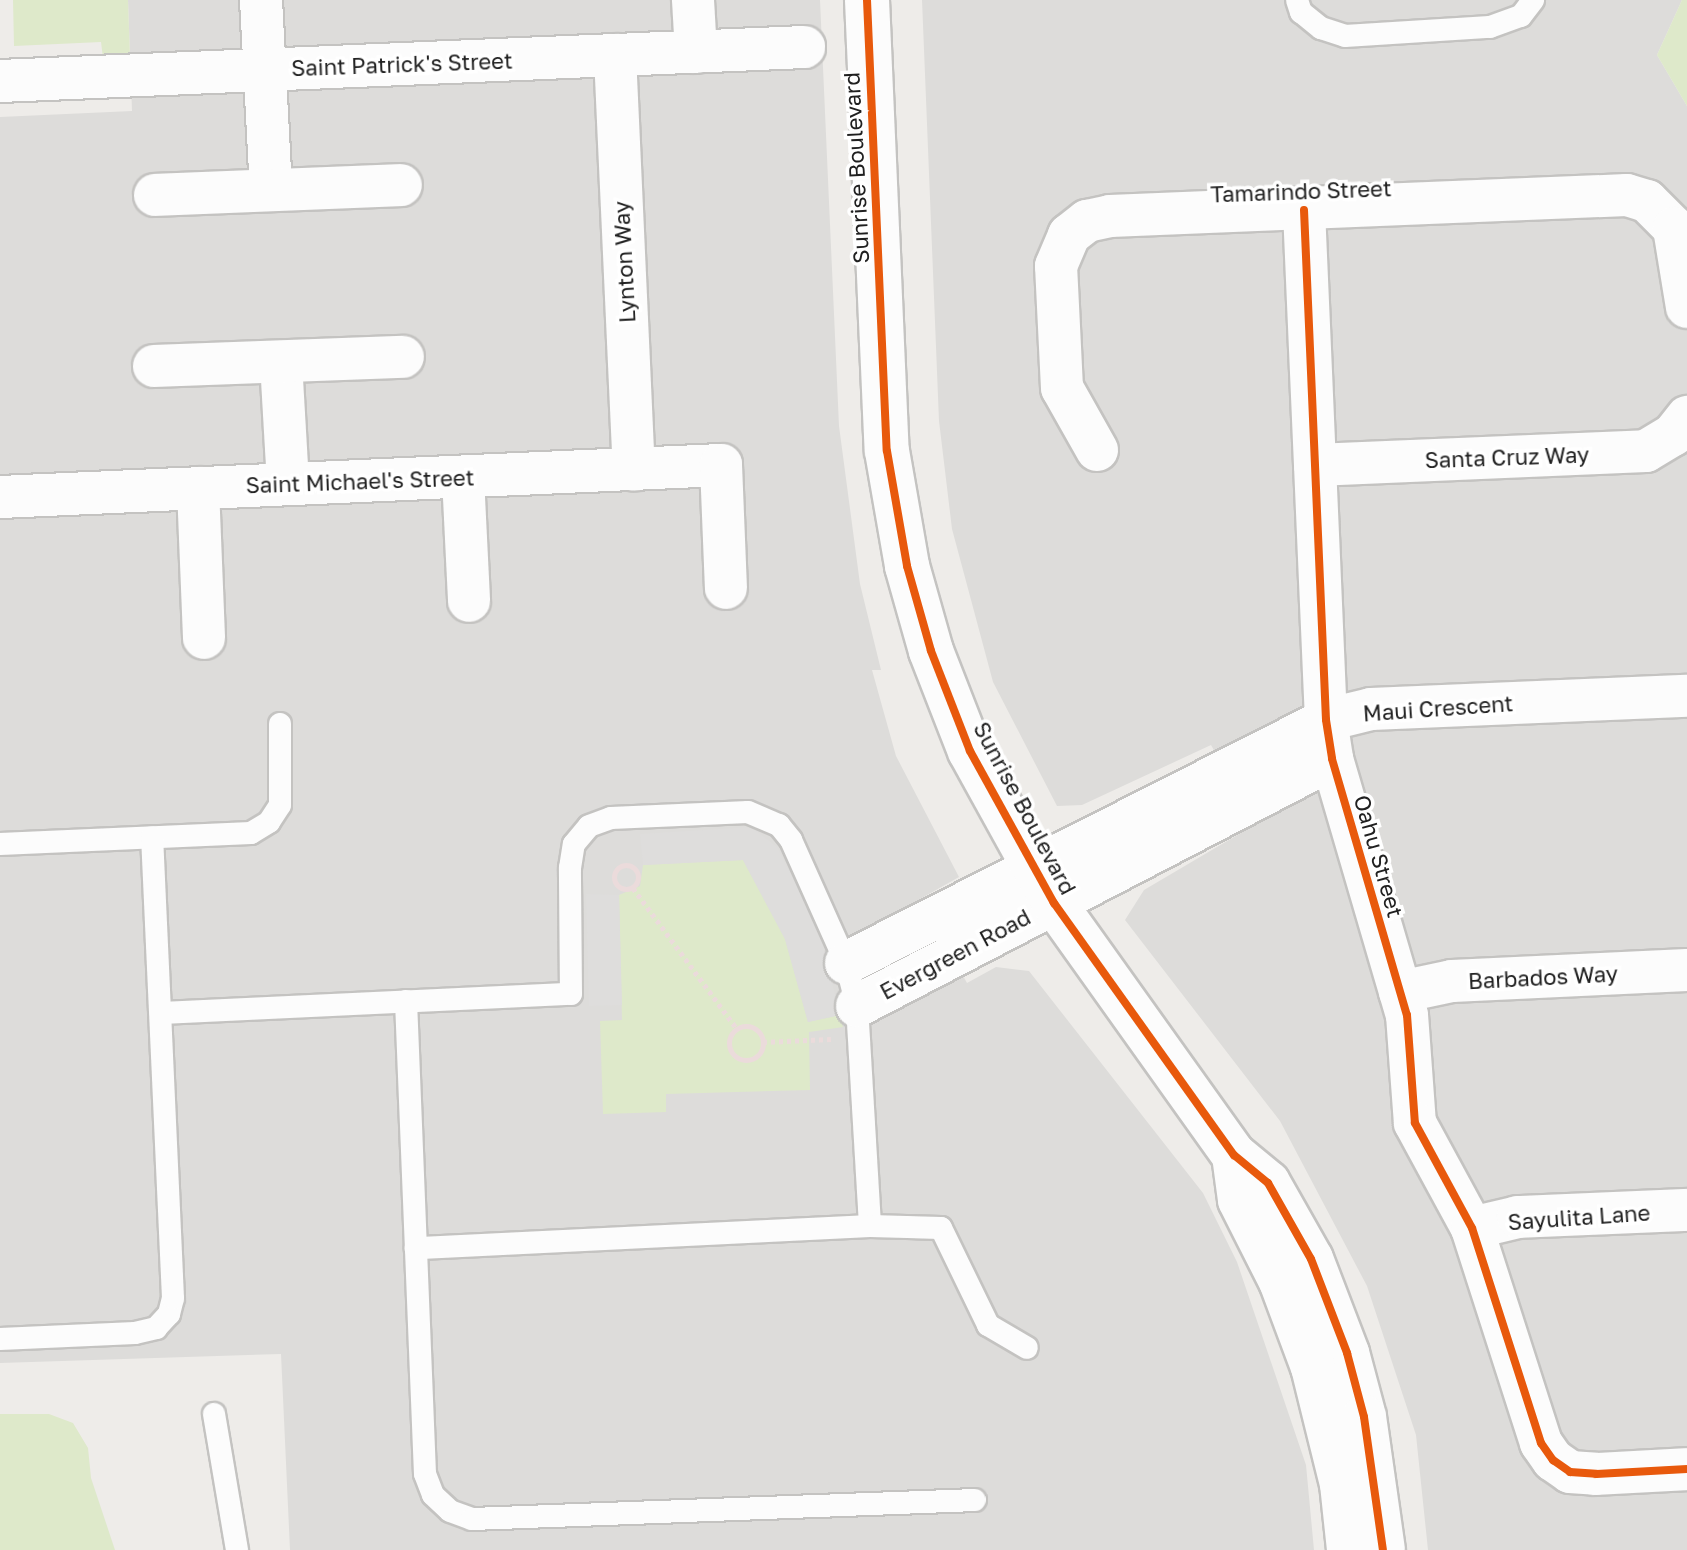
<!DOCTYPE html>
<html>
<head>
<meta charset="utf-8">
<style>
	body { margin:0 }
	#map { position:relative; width:1687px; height:1550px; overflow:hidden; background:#eeece9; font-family:"Golos Text",sans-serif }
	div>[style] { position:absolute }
	.residential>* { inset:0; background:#dddcda }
	.grass>* { inset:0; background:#dee9ca }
	.parking>* { inset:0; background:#dedddc }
	.path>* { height:5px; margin-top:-2.5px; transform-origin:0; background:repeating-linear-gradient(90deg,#ebdbdb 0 4px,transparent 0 8px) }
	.path>.ring { margin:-2.5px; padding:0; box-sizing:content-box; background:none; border:5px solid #ebdbdb; border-radius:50% }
	.roads { filter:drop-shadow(2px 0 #c4c3c1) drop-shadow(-2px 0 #c4c3c1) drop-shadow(0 2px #c4c3c1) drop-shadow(0 -2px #c4c3c1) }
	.service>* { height:22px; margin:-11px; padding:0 11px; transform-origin:11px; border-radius:11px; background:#fcfcfc }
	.minor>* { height:42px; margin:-21px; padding:0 21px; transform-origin:21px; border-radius:21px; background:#fcfcfc }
	.tertiary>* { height:44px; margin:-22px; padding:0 22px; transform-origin:22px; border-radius:22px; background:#fcfcfc }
	.cycleway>* { height:8px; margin:-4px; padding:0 4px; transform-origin:4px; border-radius:4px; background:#e8590c }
	span { translate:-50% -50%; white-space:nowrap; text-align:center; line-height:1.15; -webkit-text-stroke:7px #fff; paint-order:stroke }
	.street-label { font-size:22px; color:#202020 }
</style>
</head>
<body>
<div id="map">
	<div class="residential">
		<div style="clip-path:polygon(128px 0,820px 0,839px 426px,860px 584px,881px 670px,872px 670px,896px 756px,959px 877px,920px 899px,967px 983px,996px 967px,1029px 971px,1203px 1193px,1237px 1262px,1306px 1465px,1314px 1550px,290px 1550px,281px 1354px,0 1363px,0 117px,132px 111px)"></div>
		<div style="clip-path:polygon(922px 0,1682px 0,1657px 55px,1687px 106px,1687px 1550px,1428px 1550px,1416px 1435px,1367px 1286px,1280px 1121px,1125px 920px,1144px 890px,1256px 824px,1211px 745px,1082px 805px,1057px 806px,993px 682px,952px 529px,939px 421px)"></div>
	</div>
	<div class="grass">
		<div style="clip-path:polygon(13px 0,128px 0,130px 57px,103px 58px,101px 42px,14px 46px)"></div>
		<div style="clip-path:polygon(1682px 0,1687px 0,1687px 106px,1657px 55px)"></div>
		<div style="clip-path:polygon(743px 860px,785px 939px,808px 1022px,840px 1015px,843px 1027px,809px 1032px,810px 1090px,666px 1094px,666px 1112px,603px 1114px,600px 1021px,622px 1020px,619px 895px,640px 886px,643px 865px)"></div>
		<div style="clip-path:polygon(0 1414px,49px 1414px,73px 1423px,88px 1448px,91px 1478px,115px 1550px,0 1550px)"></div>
	</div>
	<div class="parking">
		<div style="clip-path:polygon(751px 827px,777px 847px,819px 930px,840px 1015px,808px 1022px,785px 939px,743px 860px,643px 865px,640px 834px)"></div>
		<div style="clip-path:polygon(586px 894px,619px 895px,622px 1005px,589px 1006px)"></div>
	</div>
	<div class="path">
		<div class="ring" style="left:614px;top:865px;width:19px;height:19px"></div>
		<div style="left:633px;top:888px;width:175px;rotate:53.6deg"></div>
		<div class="ring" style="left:729px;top:1026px;width:29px;height:29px"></div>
		<div style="left:763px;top:1042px;width:68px;rotate:-2.5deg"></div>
	</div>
	<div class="roads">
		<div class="service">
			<div style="left:1297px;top:0;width:13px;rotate:72deg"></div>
			<div style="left:1301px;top:12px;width:26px;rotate:39deg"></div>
			<div style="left:1321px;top:28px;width:25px;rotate:18deg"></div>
			<div style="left:1345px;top:36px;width:145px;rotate:-3.6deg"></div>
			<div style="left:1490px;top:27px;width:33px;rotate:-20deg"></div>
			<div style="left:1521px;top:16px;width:20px;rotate:-53deg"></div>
			<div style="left:0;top:844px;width:251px;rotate:-2.5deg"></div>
			<div style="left:251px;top:833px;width:21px;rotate:-31deg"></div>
			<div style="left:269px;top:822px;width:20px;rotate:-57deg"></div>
			<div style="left:280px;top:805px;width:81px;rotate:-90deg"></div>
			<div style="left:406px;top:1001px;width:473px;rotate:87.7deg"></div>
			<div style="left:425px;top:1474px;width:22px;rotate:69deg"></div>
			<div style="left:433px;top:1495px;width:23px;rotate:43deg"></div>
			<div style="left:450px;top:1511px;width:23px;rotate:20deg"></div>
			<div style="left:472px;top:1519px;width:503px;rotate:-2.16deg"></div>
			<div style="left:162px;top:1013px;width:409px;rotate:-2.7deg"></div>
			<div style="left:571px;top:994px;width:126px;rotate:-90.5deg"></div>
			<div style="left:570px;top:868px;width:24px;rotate:-81deg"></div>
			<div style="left:574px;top:844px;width:23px;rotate:-50deg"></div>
			<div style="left:589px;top:826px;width:23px;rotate:-20deg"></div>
			<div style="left:611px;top:818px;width:137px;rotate:-2.5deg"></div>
			<div style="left:748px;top:812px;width:34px;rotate:23deg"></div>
			<div style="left:779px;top:825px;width:19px;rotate:51deg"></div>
			<div style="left:791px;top:840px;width:135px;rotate:65.9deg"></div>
			<div style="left:846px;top:963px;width:44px;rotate:75.7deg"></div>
			<div style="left:857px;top:1006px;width:220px;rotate:86.6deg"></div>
			<div style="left:870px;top:1226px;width:455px;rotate:177.2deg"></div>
			<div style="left:870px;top:1226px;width:71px;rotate:1.6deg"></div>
			<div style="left:941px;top:1228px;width:108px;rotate:64.1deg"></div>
			<div style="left:988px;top:1325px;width:45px;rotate:30.5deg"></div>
			<div style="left:0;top:1339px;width:135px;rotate:-2.5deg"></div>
			<div style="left:135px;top:1333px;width:22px;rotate:-13deg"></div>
			<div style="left:156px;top:1328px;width:19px;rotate:-47deg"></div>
			<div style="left:169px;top:1314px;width:16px;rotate:-76deg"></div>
			<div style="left:173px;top:1298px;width:461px;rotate:-92.6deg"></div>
			<div style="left:214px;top:1414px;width:138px;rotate:80.4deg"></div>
		</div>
		<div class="minor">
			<div style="left:261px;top:0;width:190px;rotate:87deg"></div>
			<div style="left:693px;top:0;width:52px;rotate:86.7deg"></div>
			<div style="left:615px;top:55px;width:415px;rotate:87.4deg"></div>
			<div style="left:0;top:81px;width:805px;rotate:-2.42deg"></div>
			<div style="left:155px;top:195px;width:246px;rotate:-2.3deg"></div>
			<div style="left:1304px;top:210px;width:510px;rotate:87.53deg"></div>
			<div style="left:1326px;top:720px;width:39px;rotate:81deg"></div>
			<div style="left:1332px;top:759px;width:267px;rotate:73.7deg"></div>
			<div style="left:1407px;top:1015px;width:108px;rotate:85.8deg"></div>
			<div style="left:1415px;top:1123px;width:119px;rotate:61.5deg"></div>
			<div style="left:1472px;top:1228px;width:226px;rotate:72.2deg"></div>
			<div style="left:1541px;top:1443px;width:21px;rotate:55deg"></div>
			<div style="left:1553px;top:1460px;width:21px;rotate:35deg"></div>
			<div style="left:1570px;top:1472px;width:26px;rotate:4deg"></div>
			<div style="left:1596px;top:1474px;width:91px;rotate:-3.1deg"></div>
			<div style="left:281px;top:362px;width:122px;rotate:86.7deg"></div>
			<div style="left:154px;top:366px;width:249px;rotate:-2.1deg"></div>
			<div style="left:1097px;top:450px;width:71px;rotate:-119.4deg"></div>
			<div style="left:1062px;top:388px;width:122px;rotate:-92.8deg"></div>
			<div style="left:1056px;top:266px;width:34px;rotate:-67deg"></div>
			<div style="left:1069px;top:235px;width:23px;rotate:-38deg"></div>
			<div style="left:1087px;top:221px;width:24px;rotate:-12deg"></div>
			<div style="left:1110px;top:216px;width:517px;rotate:-2.33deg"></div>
			<div style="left:1627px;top:195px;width:21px;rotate:17deg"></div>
			<div style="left:1647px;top:201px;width:38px;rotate:45deg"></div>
			<div style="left:1674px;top:228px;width:80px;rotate:80.7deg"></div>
			<div style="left:1315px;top:465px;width:331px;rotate:-2.4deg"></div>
			<div style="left:1646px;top:451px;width:31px;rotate:-31deg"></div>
			<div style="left:1673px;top:435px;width:23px;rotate:-52deg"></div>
			<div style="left:463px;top:477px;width:124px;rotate:87.2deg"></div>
			<div style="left:198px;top:488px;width:150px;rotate:87.7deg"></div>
			<div style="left:0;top:497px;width:722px;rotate:-2.54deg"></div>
			<div style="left:721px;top:465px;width:123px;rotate:87.7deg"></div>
			<div style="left:846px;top:963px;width:538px;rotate:-26.85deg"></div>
			<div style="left:1326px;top:720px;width:46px;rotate:-13.7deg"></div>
			<div style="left:1371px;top:709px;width:316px;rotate:-2.4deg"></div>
			<div style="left:1400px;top:992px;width:53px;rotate:-11.9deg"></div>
			<div style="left:1452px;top:981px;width:235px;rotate:-2.7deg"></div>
			<div style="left:857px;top:1006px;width:535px;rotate:-27.47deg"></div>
			<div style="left:1472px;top:1228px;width:47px;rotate:-13.4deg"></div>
			<div style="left:1518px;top:1217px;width:169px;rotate:-2.4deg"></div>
		</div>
		<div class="tertiary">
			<div style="left:867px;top:0;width:451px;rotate:87.5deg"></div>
			<div style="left:887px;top:451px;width:117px;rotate:80.1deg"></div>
			<div style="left:907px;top:566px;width:88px;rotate:74.2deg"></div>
			<div style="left:931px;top:651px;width:107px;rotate:68.7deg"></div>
			<div style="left:970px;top:751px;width:174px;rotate:61.1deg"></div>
			<div style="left:1054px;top:903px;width:310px;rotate:54.5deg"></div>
			<div style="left:1234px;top:1155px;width:44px;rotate:39.5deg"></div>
			<div style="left:1268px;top:1183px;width:87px;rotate:60.5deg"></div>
			<div style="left:1311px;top:1259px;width:101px;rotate:69deg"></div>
			<div style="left:1347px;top:1353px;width:66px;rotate:75.1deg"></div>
			<div style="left:1364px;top:1417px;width:134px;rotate:81.9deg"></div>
			<div style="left:1234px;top:1155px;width:45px;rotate:82.4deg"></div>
			<div style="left:1240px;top:1200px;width:91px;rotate:63.2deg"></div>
			<div style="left:1281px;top:1281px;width:92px;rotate:69.6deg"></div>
			<div style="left:1313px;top:1367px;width:121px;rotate:76.1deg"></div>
			<div style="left:1342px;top:1484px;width:66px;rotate:83.9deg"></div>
		</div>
	</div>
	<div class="cycleway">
		<div style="left:867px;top:0;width:451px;rotate:87.5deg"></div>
		<div style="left:887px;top:451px;width:117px;rotate:80.1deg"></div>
		<div style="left:907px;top:566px;width:88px;rotate:74.2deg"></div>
		<div style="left:931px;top:651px;width:107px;rotate:68.7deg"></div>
		<div style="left:970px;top:751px;width:174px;rotate:61.1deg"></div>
		<div style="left:1054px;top:903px;width:310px;rotate:54.5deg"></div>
		<div style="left:1234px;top:1155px;width:44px;rotate:39.5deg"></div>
		<div style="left:1268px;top:1183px;width:87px;rotate:60.5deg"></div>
		<div style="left:1311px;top:1259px;width:101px;rotate:69deg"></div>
		<div style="left:1347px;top:1353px;width:66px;rotate:75.1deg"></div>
		<div style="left:1364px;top:1417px;width:134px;rotate:81.9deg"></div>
		<div style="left:1304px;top:210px;width:510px;rotate:87.53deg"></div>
		<div style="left:1326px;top:720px;width:39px;rotate:81deg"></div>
		<div style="left:1332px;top:759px;width:267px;rotate:73.7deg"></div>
		<div style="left:1407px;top:1015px;width:108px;rotate:85.8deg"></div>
		<div style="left:1415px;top:1123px;width:119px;rotate:61.5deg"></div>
		<div style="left:1472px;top:1228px;width:226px;rotate:72.2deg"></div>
		<div style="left:1541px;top:1443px;width:21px;rotate:55deg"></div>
		<div style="left:1553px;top:1460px;width:21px;rotate:35deg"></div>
		<div style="left:1570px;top:1472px;width:26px;rotate:4deg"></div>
		<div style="left:1596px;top:1474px;width:91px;rotate:-3.1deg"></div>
	</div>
	<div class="street-label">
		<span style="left:402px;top:64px;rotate:-2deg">Saint Patrick's Street</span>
		<span style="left:856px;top:168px;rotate:-93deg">Sunrise Boulevard</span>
		<span style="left:1301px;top:191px;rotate:-2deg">Tamarindo Street</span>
		<span style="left:624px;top:262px;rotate:-93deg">Lynton Way</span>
		<span style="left:1507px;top:457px;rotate:-2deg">Santa Cruz Way</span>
		<span style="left:360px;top:481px;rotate:-2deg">Saint Michael's Street</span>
		<span style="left:1438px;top:708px;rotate:-4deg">Maui Crescent</span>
		<span style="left:1025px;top:808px;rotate:62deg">Sunrise Boulevard</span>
		<span style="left:1379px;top:856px;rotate:74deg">Oahu Street</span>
		<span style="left:955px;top:954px;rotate:-28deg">Evergreen Road</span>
		<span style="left:1543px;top:977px;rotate:-3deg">Barbados Way</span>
		<span style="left:1579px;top:1217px;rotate:-4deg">Sayulita Lane</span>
	</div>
</div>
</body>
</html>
